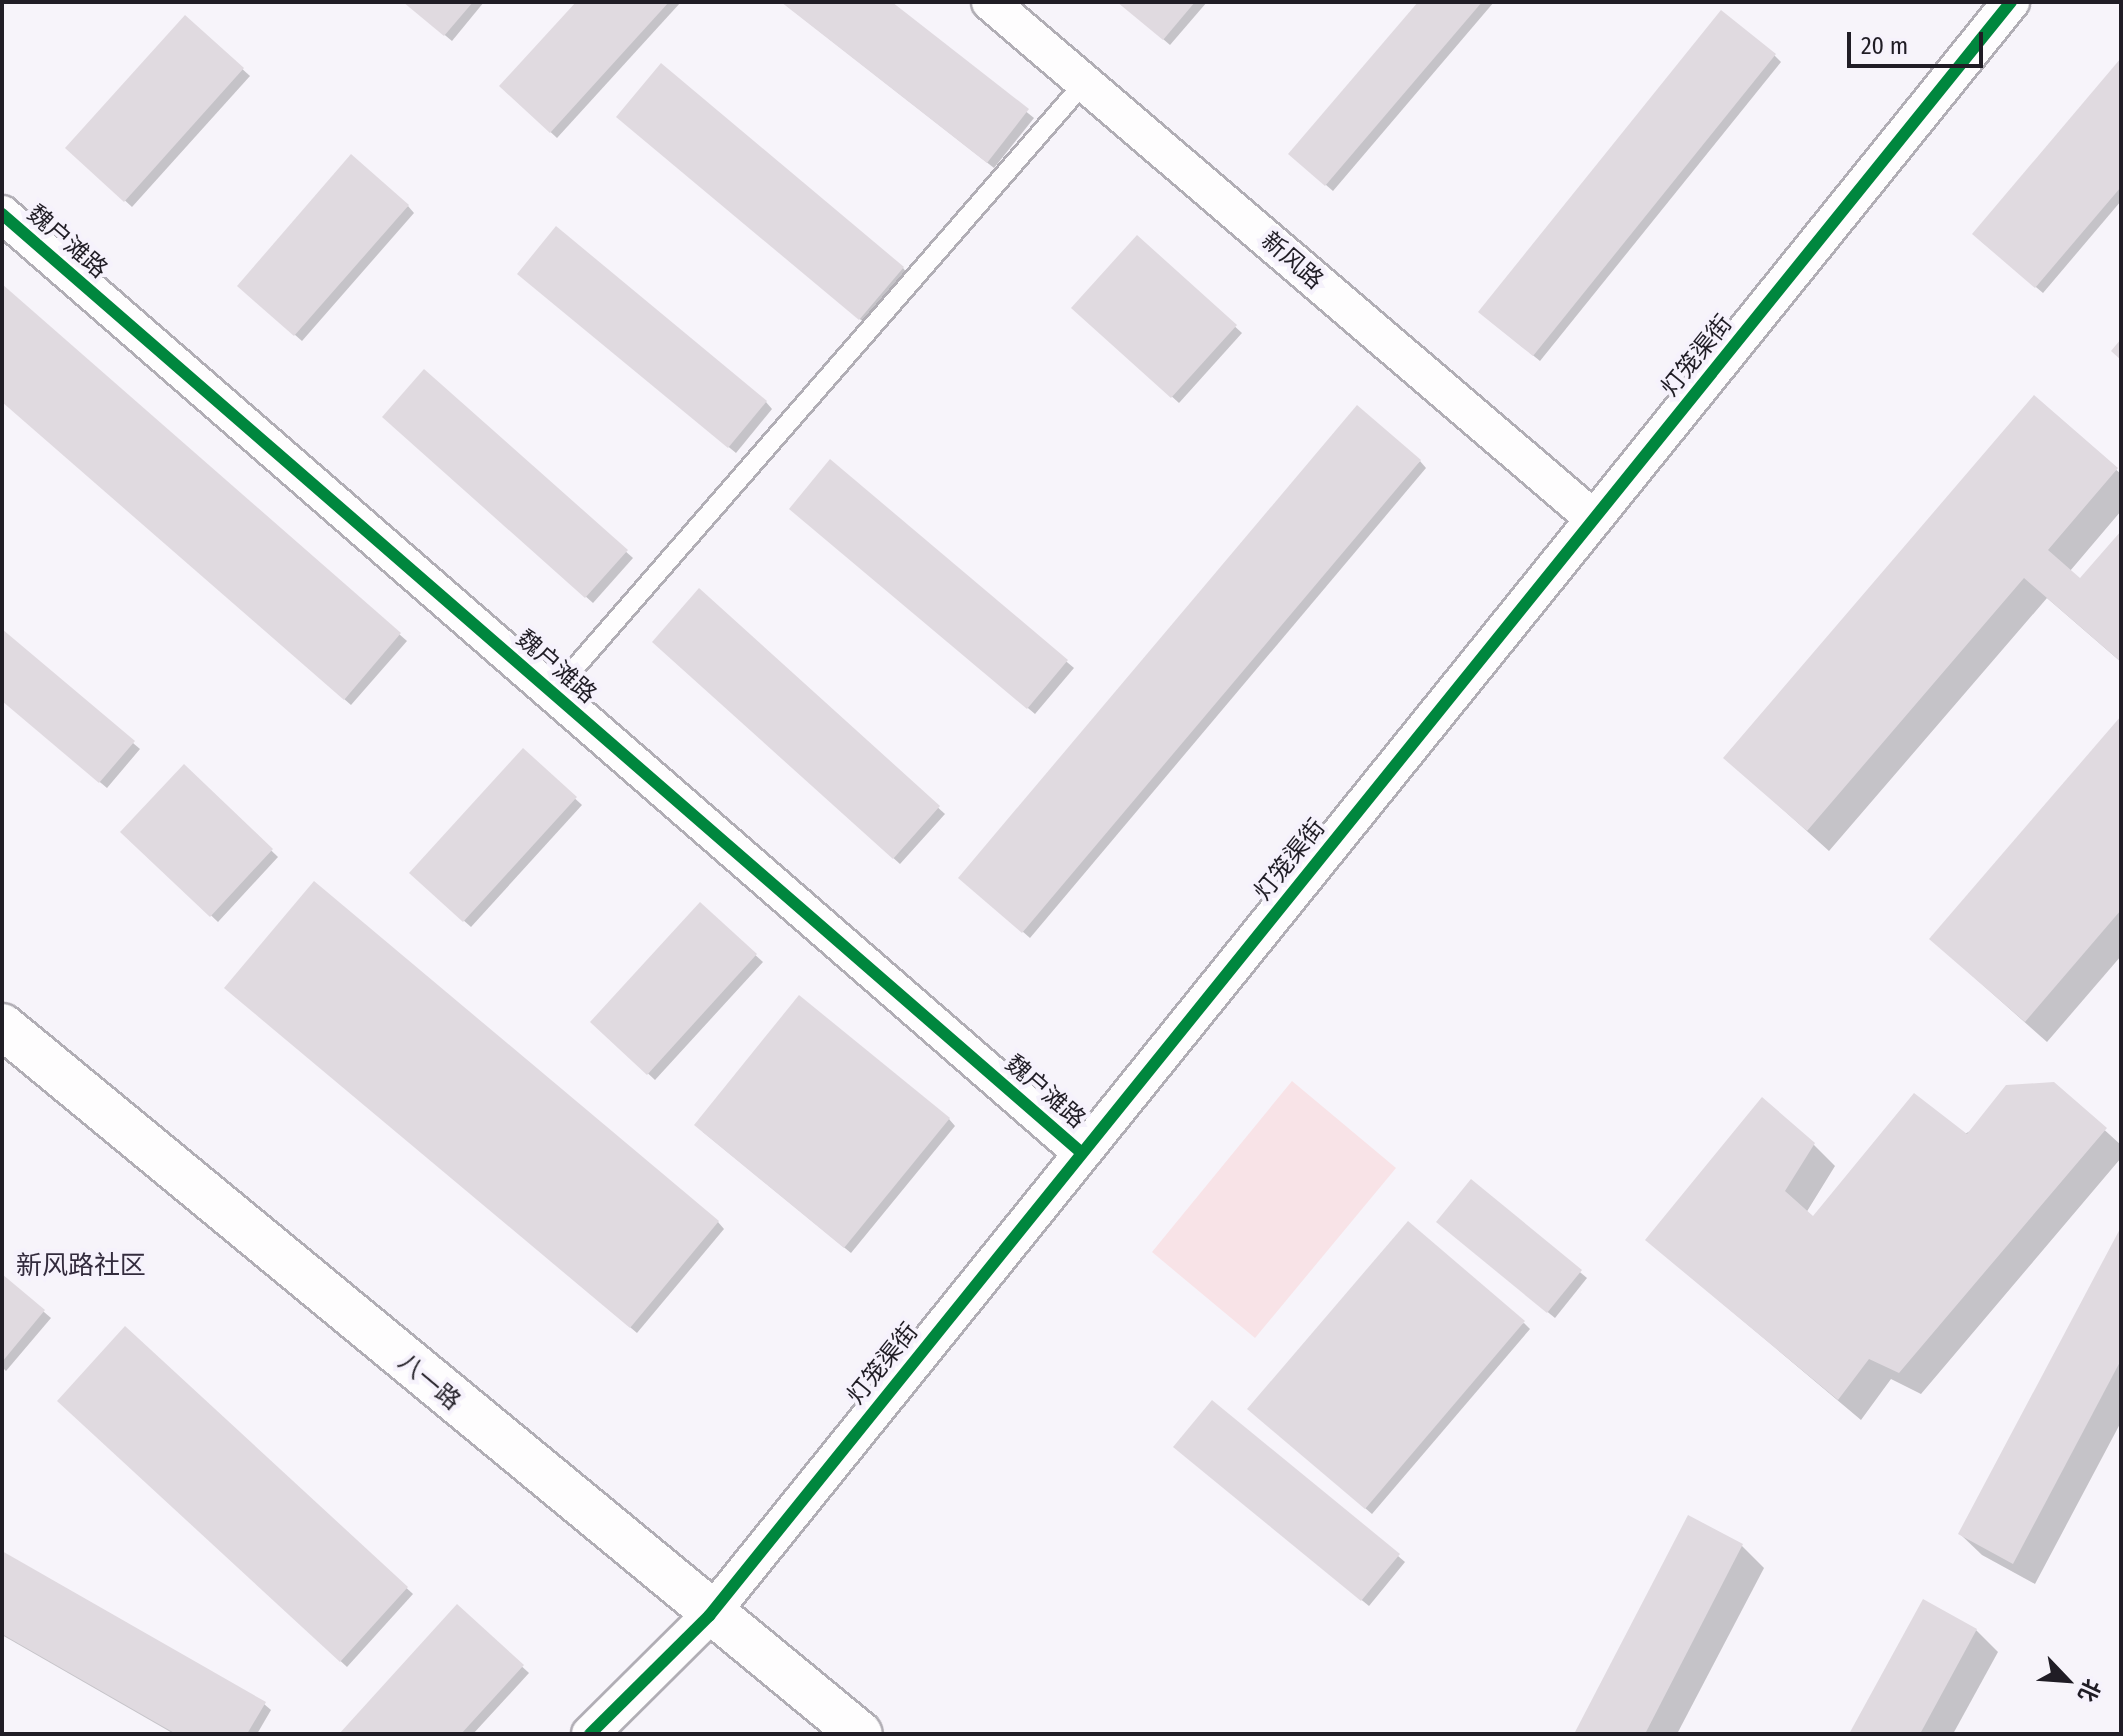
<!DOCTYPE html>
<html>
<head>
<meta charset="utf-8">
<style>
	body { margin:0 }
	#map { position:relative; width:2123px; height:1736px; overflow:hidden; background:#f7f4fa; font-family:"Fira Sans Condensed","Noto Sans SC",sans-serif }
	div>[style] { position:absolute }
	.green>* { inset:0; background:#f8e3e7 }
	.shadow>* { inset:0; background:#0003 }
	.building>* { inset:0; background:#e0dae0 }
	.roads { filter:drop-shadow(2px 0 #b1aeb5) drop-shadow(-2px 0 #b1aeb5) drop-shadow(0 2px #b1aeb5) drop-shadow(0 -2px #b1aeb5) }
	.service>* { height:18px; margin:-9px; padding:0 9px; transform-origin:9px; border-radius:9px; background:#fefdfe }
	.minor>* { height:36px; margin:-18px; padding:0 18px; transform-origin:18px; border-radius:18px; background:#fefdfe }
	.tertiary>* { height:44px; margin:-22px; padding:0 22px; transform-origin:22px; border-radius:22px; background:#fefdfe }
	.cycleway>* { height:12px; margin:-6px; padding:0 6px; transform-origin:6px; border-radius:6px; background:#00873e }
	span { translate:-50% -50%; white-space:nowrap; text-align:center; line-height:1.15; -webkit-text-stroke:8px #f6f2fc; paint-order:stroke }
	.street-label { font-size:24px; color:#201d25 }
	.neighbourhood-label { font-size:26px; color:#332b3d }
	.frame { position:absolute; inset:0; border:4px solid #201d25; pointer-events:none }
	.north { position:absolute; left:2027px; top:1640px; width:80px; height:80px; -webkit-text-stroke:6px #f6f2fc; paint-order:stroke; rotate:115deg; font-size:22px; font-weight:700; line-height:32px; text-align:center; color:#201d25 }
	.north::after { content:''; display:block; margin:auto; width:28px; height:36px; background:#201d25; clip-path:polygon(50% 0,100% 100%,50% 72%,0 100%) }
	.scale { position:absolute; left:1847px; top:32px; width:136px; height:36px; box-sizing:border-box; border:4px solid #201d25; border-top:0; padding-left:10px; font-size:24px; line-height:28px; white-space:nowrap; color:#201d25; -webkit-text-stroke:6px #f6f2fc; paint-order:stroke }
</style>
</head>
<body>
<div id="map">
	<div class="green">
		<div style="clip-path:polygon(1292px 1081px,1396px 1168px,1255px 1338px,1152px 1252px)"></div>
	</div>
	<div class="shadow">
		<div style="clip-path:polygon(405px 2px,484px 2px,452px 41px)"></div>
		<div style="clip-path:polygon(578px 2px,681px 2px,557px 138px,501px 86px)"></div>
		<div style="clip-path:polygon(782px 2px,889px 2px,1034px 118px,994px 168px)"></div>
		<div style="clip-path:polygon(1120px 2px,1207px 2px,1170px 45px)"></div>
		<div style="clip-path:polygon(1421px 2px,1494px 2px,1333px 191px,1297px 160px)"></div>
		<div style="clip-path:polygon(185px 17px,250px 76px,132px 207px,68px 148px)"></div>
		<div style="clip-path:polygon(1774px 55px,1781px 62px,1540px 361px,1487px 318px)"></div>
		<div style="clip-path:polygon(2121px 61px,2121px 201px,2043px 293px,1981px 241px)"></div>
		<div style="clip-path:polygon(626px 123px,903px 268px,909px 275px,867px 325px)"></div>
		<div style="clip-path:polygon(408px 206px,414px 213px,302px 341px,246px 292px)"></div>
		<div style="clip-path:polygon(1137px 238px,1242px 333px,1179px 403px,1081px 314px)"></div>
		<div style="clip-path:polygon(526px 280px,766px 402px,772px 409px,736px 453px)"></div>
		<div style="clip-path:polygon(2px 287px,407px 641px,351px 705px,2px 400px)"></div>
		<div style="clip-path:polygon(424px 372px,633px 558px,593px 603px,391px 424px)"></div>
		<div style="clip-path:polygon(2034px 398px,2121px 474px,2121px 511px,2070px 571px,2081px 581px,2121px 534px,2121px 662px,2047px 598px,1829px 851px,1725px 757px)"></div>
		<div style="clip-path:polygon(1420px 461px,1426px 468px,1030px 938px,968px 884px)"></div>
		<div style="clip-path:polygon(830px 462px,1074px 668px,1035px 714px,798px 515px)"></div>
		<div style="clip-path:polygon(699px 591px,945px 814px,900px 864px,661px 648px)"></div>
		<div style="clip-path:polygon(2px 631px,140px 749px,107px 788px,2px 700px)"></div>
		<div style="clip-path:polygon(2121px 719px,2121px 956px,2047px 1042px,1931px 939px)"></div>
		<div style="clip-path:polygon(523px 751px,582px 805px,471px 927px,418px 880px)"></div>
		<div style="clip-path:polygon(184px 767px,278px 857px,218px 922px,123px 832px)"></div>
		<div style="clip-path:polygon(700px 905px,763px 962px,655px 1080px,593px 1022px)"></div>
		<div style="clip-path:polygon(234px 994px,718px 1222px,724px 1229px,637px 1333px)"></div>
		<div style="clip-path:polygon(2054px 1084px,2121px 1145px,2121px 1158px,1921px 1394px,1891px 1379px,1861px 1420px,1647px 1240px,1813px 1144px,1835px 1166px,1806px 1213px,1813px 1219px)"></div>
		<div style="clip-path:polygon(949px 1119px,955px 1126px,851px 1253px,703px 1132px)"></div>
		<div style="clip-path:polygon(1471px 1181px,1587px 1278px,1555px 1318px,1445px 1228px)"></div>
		<div style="clip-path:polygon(2121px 1231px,2121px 1422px,2035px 1584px,1982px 1555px,1960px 1534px)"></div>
		<div style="clip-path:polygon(2px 1276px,51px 1318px,6px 1371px,2px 1367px)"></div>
		<div style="clip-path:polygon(1524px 1323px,1530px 1329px,1372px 1514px,1257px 1415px)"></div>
		<div style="clip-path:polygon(125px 1329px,413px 1594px,347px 1667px,59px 1401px)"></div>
		<div style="clip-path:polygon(1182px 1453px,1398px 1556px,1405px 1562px,1369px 1606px)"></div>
		<div style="clip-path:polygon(1688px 1518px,1742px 1546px,1764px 1568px,1677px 1734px,1577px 1734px)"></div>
		<div style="clip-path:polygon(2px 1553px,264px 1704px,271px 1710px,257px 1734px,174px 1734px,2px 1635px)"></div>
		<div style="clip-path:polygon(457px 1607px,529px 1673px,473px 1734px,342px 1734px)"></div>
		<div style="clip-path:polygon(1976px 1630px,1998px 1652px,1953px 1734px,1852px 1734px)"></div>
	</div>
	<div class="building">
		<div style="clip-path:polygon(403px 2px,473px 2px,444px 36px)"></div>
		<div style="clip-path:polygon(576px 2px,669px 2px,550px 133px,499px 86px)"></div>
		<div style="clip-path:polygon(781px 2px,892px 2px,1029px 109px,987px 163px)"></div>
		<div style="clip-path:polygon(1117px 2px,1195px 2px,1163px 40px)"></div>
		<div style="clip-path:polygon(1418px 2px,1482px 2px,1325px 186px,1288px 154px)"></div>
		<div style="clip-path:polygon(1721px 10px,1776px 54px,1533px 356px,1478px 312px)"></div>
		<div style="clip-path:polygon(185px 15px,244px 68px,124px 202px,65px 148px)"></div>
		<div style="clip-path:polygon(2121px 58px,2121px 187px,2035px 288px,1972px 234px)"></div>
		<div style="clip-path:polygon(661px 63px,904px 267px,859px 320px,616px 117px)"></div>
		<div style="clip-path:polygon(351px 154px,409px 205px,294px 336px,237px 286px)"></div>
		<div style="clip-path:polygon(556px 226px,767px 401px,728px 448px,517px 274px)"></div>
		<div style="clip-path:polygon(1137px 235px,1237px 325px,1171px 398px,1071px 308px)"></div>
		<div style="clip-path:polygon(2px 284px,401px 633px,344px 700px,2px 402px)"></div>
		<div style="clip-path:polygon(2121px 339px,2121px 360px,2111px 351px)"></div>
		<div style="clip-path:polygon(424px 369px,628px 550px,585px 598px,382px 417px)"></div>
		<div style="clip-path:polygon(2034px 395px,2118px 468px,2048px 550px,2080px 578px,2121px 531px,2121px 662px,2024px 578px,1807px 831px,1723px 758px)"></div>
		<div style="clip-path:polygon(1357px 405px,1421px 460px,1022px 933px,958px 878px)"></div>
		<div style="clip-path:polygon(830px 459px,1068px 660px,1027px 709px,789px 509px)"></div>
		<div style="clip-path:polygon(699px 588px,940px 806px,893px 859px,652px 642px)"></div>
		<div style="clip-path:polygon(2px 629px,135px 741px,99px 783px,2px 701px)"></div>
		<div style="clip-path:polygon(2121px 716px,2121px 910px,2025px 1022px,1929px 939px)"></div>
		<div style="clip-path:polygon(523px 748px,577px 797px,463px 922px,409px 873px)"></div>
		<div style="clip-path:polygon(184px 764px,273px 849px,210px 917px,120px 832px)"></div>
		<div style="clip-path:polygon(314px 881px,719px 1221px,630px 1328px,224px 988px)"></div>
		<div style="clip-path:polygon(700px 902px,757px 954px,647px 1075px,590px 1022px)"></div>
		<div style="clip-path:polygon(799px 995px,950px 1118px,844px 1248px,694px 1125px)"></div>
		<div style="clip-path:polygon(2054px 1082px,2107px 1128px,1899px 1373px,1869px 1359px,1838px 1400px,1645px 1240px,1762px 1097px,1815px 1143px,1785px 1191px,1813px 1216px,1914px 1093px,1967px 1134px,2006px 1085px)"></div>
		<div style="clip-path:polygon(1471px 1179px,1582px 1270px,1547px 1313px,1436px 1222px)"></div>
		<div style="clip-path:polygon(1408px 1221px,1525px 1321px,1365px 1509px,1247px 1409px)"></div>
		<div style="clip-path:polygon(2121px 1227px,2121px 1360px,2013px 1564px,1958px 1534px)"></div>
		<div style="clip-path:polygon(2px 1274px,45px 1310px,2px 1362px)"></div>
		<div style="clip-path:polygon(125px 1326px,408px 1587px,340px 1662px,57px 1401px)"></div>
		<div style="clip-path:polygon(1212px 1400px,1400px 1554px,1361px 1601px,1173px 1447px)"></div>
		<div style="clip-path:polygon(1688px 1515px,1743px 1544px,1645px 1734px,1574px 1734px)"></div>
		<div style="clip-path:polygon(2px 1551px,266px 1702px,247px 1734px,176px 1734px,2px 1634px)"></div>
		<div style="clip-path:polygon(1923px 1599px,1977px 1629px,1920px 1734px,1849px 1734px)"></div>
		<div style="clip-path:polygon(457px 1604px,524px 1665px,461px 1734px,339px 1734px)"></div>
	</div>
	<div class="roads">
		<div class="service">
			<div style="left:553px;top:693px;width:809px;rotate:-48.96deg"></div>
		</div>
		<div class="minor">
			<div style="left:990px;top:2px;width:795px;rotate:40.56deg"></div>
			<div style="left:2px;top:214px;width:1431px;rotate:41.01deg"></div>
			<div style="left:590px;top:1734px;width:168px;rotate:-44.8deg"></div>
			<div style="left:709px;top:1616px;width:2074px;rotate:-51.11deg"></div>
		</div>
		<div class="tertiary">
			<div style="left:2px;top:1026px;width:1112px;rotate:39.53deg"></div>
		</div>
	</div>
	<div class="cycleway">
		<div style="left:2px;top:214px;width:1431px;rotate:41.01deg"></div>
		<div style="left:590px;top:1734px;width:168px;rotate:-44.8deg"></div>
		<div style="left:709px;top:1616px;width:2074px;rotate:-51.11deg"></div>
	</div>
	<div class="street-label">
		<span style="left:67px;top:242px;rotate:41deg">魏户滩路</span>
		<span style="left:1292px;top:261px;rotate:41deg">新风路</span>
		<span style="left:1697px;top:356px;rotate:-51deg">灯笼渠街</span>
		<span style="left:556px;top:667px;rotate:41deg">魏户滩路</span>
		<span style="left:1290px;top:860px;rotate:-51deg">灯笼渠街</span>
		<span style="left:1045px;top:1092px;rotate:41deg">魏户滩路</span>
		<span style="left:883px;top:1364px;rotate:-51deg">灯笼渠街</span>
		<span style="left:429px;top:1382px;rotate:40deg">八一路</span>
	</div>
	<div class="neighbourhood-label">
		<span style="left:81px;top:1266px">新风路社区</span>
	</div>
	<div class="frame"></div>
	<div class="north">北</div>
	<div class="scale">20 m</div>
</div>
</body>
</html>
